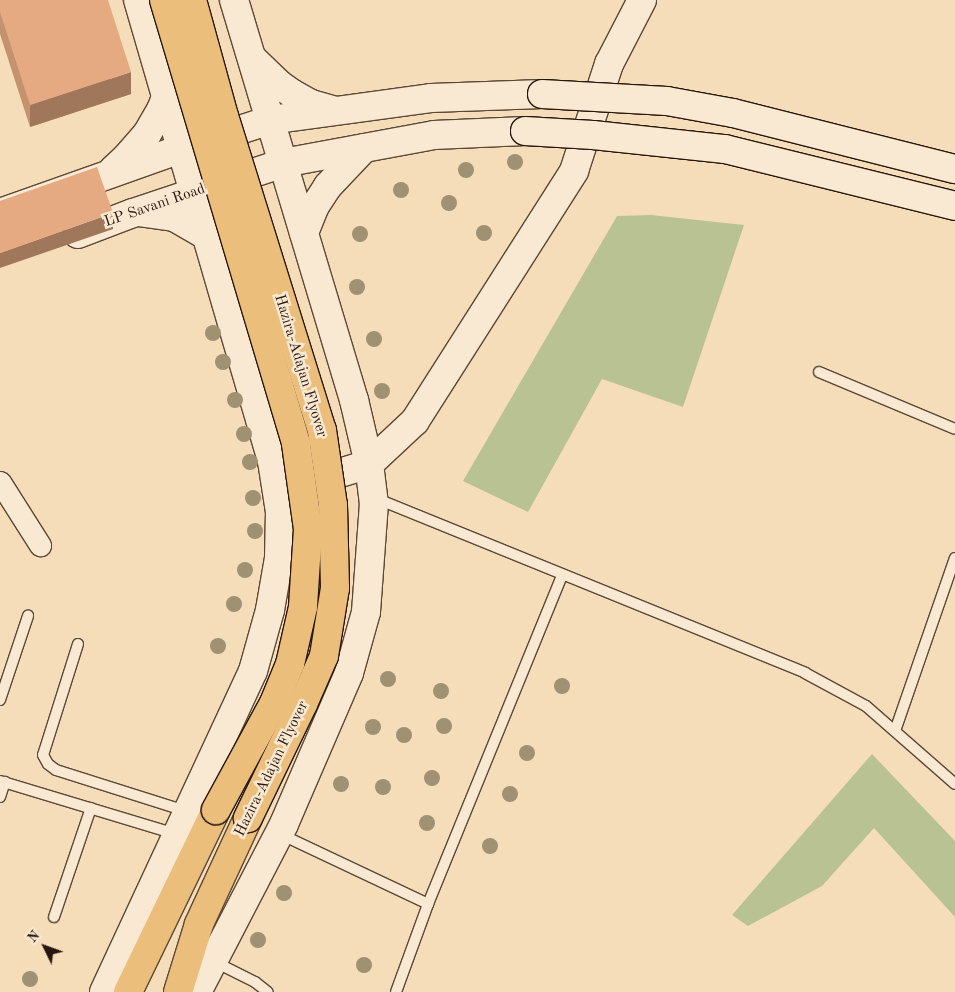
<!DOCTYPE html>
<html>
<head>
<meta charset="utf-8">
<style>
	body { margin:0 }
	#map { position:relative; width:955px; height:992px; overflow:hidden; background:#f6ddb9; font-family:"Old Standard TT",serif }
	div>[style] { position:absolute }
	.green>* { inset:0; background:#b9c292 }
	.roads { filter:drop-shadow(1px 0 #5b4836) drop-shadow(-1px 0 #5b4836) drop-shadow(0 1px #5b4836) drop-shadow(0 -1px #5b4836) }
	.lane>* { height:10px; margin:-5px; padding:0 5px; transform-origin:5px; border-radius:5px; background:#f9e9d2 }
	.street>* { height:21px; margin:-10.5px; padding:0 10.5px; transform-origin:10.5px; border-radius:10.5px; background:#f9e9d2 }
	.secondary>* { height:28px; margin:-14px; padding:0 14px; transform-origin:14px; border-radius:14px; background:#f9e9d2 }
	.highway>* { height:28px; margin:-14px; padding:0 14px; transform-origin:14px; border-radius:14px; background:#ebbe7c }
	.bridges { filter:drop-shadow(1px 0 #27160b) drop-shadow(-1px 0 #27160b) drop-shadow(0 1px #27160b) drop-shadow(0 -1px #27160b) }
	.secondary-bridge>* { height:28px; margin:-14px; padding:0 14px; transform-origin:14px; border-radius:14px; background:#f9e9d2 }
	.highway-bridge>* { height:28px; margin:-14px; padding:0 14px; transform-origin:14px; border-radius:14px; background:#ebbe7c }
	.trees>* { width:16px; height:16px; margin:-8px; border-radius:50%; background:#a09173 }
	.wall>* { inset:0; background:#c59270 }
	.shaded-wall>* { inset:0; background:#a0775b }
	.building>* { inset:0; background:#e5aa82 }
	span { translate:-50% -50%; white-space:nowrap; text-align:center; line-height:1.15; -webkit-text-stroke:5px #f9e9d2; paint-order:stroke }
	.street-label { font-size:15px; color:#27160b }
	.north { position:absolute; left:20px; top:922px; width:50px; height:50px; -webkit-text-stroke:4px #f9e9d2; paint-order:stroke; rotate:312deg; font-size:14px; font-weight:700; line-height:20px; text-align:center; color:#27160b }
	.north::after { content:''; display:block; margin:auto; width:18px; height:22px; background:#27160b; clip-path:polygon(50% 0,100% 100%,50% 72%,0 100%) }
</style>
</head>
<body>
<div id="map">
	<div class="green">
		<div style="clip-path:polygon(651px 215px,744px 225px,683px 407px,602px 379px,528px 512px,463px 481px,617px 216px)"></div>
		<div style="clip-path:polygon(872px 754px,955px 841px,955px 917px,874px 828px,822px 886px,748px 926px,732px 915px)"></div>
	</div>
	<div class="roads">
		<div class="lane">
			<div style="left:819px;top:372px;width:147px;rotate:22.7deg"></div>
			<div style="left:375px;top:498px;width:464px;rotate:22.1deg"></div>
			<div style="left:805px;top:673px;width:69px;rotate:28.4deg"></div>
			<div style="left:866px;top:706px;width:118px;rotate:41.2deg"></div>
			<div style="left:78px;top:644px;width:116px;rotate:107.5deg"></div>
			<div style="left:43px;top:755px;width:10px;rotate:61deg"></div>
			<div style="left:48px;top:764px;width:10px;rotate:37deg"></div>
			<div style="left:56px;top:770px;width:136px;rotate:17.5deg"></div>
			<div style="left:0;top:700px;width:89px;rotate:-71.6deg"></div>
			<div style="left:895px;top:731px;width:183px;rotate:-70.9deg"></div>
			<div style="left:0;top:781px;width:183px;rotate:16.8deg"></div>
			<div style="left:0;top:797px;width:16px;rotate:-72deg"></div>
			<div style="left:280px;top:834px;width:164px;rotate:25.3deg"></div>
			<div style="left:54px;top:917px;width:115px;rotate:-71.3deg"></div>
			<div style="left:215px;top:962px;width:45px;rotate:26.6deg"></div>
			<div style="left:255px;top:982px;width:16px;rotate:38deg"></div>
			<div style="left:396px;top:992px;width:94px;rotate:-70deg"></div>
			<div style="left:428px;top:904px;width:355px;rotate:-67.8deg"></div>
		</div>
		<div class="street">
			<div style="left:0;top:482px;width:75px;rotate:57.6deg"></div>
		</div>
		<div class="secondary">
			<div style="left:254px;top:60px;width:36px;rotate:44deg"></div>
			<div style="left:280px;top:85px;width:16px;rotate:35deg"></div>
			<div style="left:293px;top:94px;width:21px;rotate:29deg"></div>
			<div style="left:311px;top:104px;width:22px;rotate:16deg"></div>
			<div style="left:113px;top:170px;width:18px;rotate:-43deg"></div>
			<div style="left:126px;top:158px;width:32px;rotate:-49deg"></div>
			<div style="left:147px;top:134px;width:28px;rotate:-60deg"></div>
			<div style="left:161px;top:110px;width:14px;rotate:-69deg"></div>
			<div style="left:138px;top:212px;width:36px;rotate:8deg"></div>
			<div style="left:174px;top:217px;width:38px;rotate:30deg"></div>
			<div style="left:0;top:213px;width:192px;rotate:-19.5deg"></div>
			<div style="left:181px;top:149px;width:94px;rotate:-18deg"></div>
			<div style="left:270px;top:120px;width:162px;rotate:-7.8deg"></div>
			<div style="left:431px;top:98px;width:111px;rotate:-2.1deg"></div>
			<div style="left:304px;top:233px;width:29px;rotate:-68deg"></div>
			<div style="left:315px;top:206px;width:24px;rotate:-57deg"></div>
			<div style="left:328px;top:186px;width:52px;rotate:-46.5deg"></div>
			<div style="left:78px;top:234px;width:59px;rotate:-20.9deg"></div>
			<div style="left:133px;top:213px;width:158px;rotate:-18.4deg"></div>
			<div style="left:283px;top:163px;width:154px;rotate:-10.5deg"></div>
			<div style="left:434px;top:135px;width:91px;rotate:-2.5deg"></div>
			<div style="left:307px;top:483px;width:65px;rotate:-17deg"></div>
			<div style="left:369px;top:464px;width:63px;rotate:-43.1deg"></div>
			<div style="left:415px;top:421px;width:296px;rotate:-57.5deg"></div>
			<div style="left:574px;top:171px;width:113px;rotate:-71.9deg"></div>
			<div style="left:609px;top:64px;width:72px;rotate:-62.7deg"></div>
			<div style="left:104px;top:992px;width:354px;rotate:-65.1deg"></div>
			<div style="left:253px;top:671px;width:63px;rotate:-74.4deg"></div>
			<div style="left:270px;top:610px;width:53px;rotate:-80.2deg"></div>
			<div style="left:279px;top:558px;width:46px;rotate:-88.8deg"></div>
			<div style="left:280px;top:512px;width:52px;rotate:-98.9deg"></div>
			<div style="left:272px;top:461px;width:480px;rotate:-106.2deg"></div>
			<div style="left:197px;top:992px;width:189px;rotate:-62.6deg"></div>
			<div style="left:284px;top:824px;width:164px;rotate:-66.7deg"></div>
			<div style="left:349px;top:673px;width:63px;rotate:-74.4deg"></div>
			<div style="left:366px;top:612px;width:108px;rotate:-85.8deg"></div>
			<div style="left:374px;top:504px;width:40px;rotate:-97.1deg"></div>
			<div style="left:369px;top:464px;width:66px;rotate:-103.2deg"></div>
			<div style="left:354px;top:400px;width:418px;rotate:-106.7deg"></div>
		</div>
		<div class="highway">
			<div style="left:128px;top:992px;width:202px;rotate:-64.2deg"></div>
			<div style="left:178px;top:992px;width:71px;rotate:-72.8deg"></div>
			<div style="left:199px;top:924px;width:117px;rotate:-65.2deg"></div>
		</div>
	</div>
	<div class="bridges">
		<div class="secondary-bridge">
			<div style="left:542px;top:94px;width:125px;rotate:3.2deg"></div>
			<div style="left:667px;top:101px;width:67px;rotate:10.3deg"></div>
			<div style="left:733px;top:113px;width:229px;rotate:14.2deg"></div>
			<div style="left:525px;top:131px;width:68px;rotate:3.4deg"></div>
			<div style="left:593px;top:135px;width:133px;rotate:6.1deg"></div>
			<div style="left:725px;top:149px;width:237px;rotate:13.9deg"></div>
		</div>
		<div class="highway-bridge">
			<div style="left:164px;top:0;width:463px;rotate:73.4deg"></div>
			<div style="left:296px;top:444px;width:86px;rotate:82deg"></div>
			<div style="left:308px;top:529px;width:78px;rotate:93.7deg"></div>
			<div style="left:303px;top:607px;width:58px;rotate:102.8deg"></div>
			<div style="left:290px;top:664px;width:42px;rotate:112.3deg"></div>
			<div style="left:274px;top:703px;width:122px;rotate:118.5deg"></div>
			<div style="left:192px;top:0;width:120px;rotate:74.6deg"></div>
			<div style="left:224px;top:116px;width:329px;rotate:72.7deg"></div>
			<div style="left:322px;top:430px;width:76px;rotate:81.7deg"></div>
			<div style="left:333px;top:505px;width:83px;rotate:88.6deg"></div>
			<div style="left:335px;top:588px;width:69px;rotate:99.2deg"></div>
			<div style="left:324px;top:656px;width:52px;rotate:113.6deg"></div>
			<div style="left:303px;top:704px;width:127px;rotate:115.8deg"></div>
		</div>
	</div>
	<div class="trees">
		<div style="left:515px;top:162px"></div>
		<div style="left:466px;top:170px"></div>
		<div style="left:401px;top:190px"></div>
		<div style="left:449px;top:203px"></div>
		<div style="left:484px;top:233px"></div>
		<div style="left:360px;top:234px"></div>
		<div style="left:357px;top:287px"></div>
		<div style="left:213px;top:333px"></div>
		<div style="left:374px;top:339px"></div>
		<div style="left:223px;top:362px"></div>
		<div style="left:382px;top:391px"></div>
		<div style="left:235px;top:400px"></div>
		<div style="left:244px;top:434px"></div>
		<div style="left:250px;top:462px"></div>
		<div style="left:253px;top:498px"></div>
		<div style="left:255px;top:531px"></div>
		<div style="left:245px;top:570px"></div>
		<div style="left:234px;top:604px"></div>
		<div style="left:218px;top:646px"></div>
		<div style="left:388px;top:679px"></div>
		<div style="left:562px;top:686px"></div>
		<div style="left:441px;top:691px"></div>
		<div style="left:444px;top:726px"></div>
		<div style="left:373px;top:727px"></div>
		<div style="left:404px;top:735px"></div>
		<div style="left:527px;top:753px"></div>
		<div style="left:432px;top:778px"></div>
		<div style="left:341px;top:784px"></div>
		<div style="left:383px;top:787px"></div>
		<div style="left:510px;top:794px"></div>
		<div style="left:427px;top:823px"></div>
		<div style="left:490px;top:846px"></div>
		<div style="left:284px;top:893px"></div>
		<div style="left:258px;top:940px"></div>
		<div style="left:364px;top:965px"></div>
		<div style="left:30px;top:979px"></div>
	</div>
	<div class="wall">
		<div style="clip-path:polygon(0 0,131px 94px,30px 127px,0 34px)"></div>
	</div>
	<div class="shaded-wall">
		<div style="clip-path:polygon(131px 72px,131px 94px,30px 127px,30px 105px)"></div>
		<div style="clip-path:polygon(113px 213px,113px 229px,0 268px,0 253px)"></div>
	</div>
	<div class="building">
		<div style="clip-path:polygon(0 0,108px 0,131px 72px,30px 105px,0 12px)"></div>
		<div style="clip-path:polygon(97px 167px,113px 213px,0 253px,0 201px)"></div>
	</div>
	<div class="street-label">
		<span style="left:155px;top:206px;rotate:-19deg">LP Savani Road</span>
		<span style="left:300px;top:366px;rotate:73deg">Hazira-Adajan Flyover</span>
		<span style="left:272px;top:769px;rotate:-64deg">Hazira-Adajan Flyover</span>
	</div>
	<div class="north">N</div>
</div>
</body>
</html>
